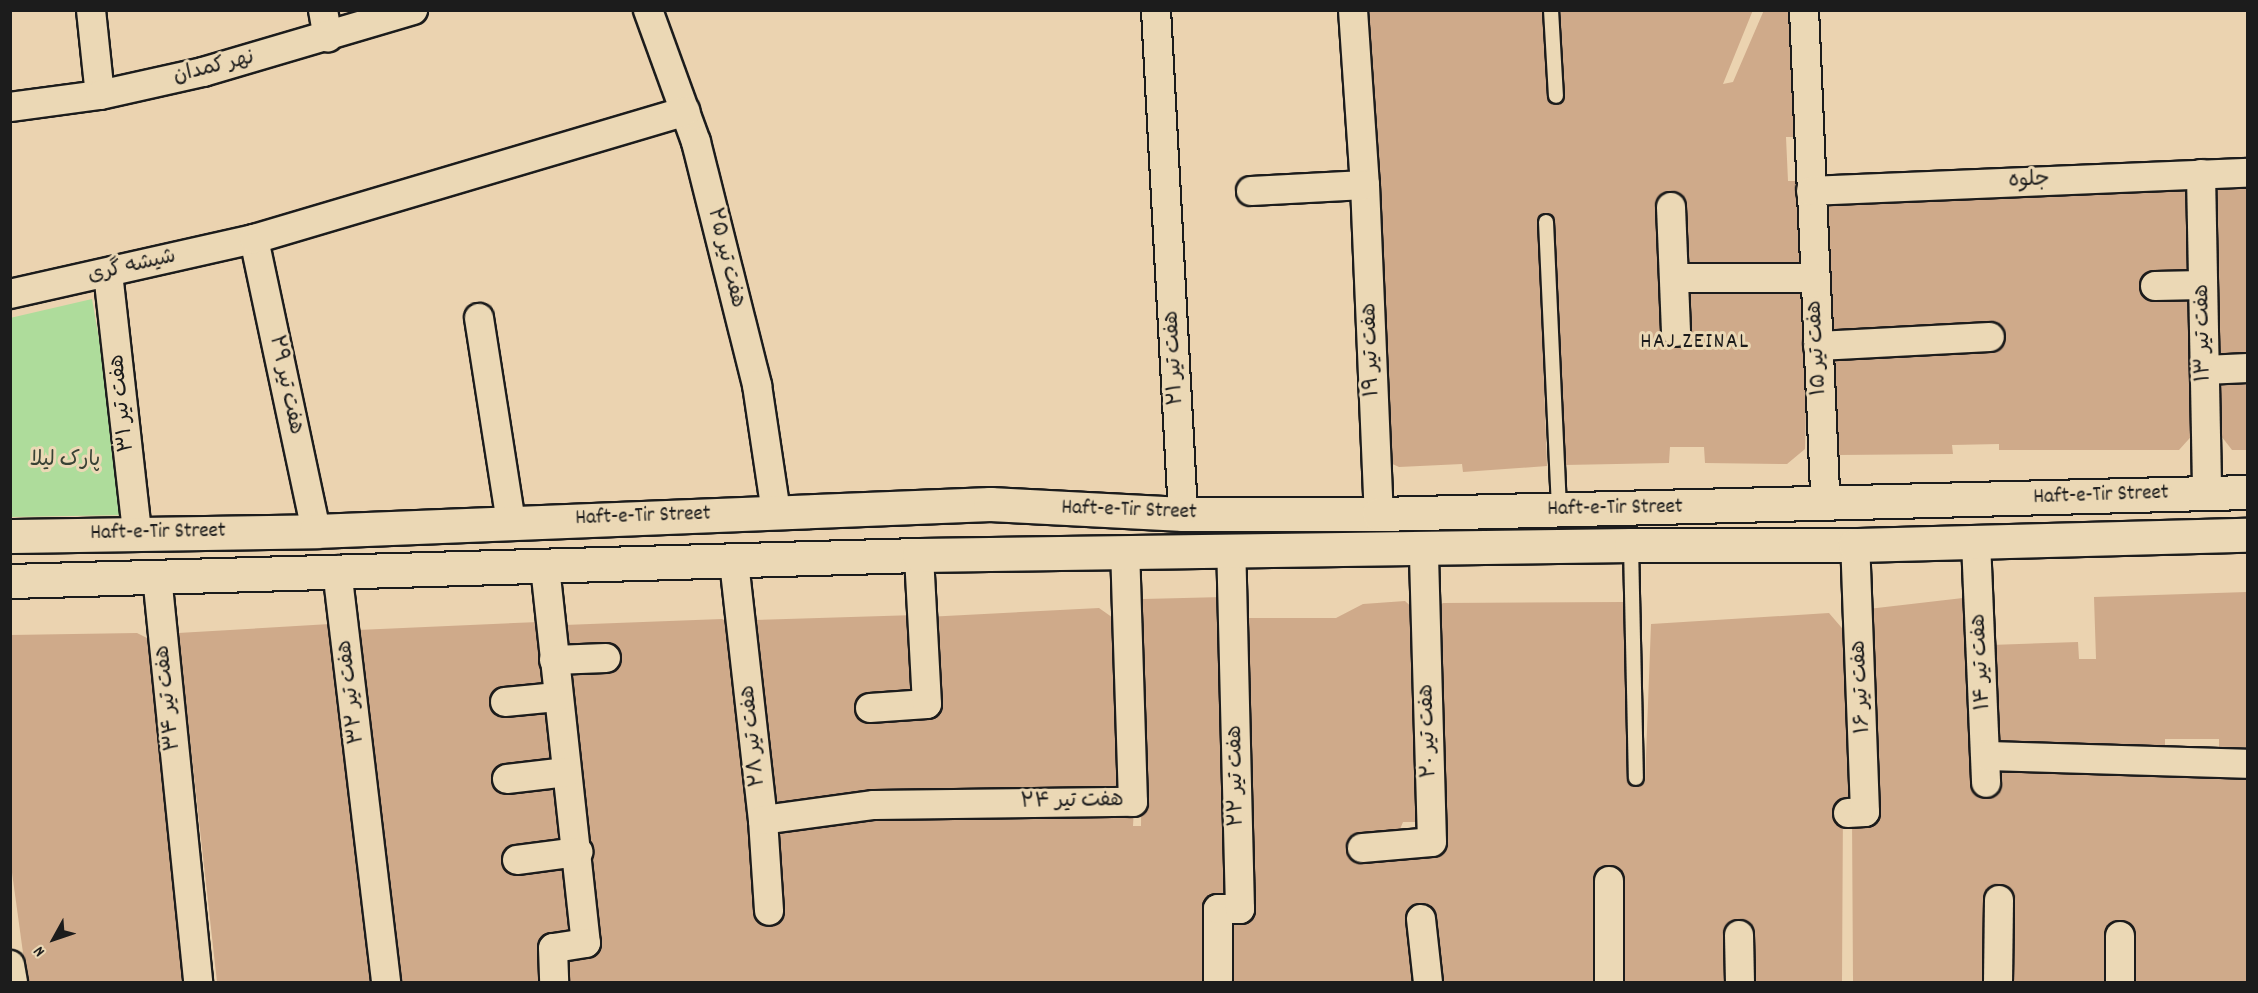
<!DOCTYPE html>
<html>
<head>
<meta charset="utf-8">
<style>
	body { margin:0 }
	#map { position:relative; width:2258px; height:993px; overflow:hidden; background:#ebd3b0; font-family:Dekko,"Playpen Sans Arabic",sans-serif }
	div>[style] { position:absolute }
	.green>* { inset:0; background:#aedc9b }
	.building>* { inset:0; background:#cfaa8a }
	.roads { filter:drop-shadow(2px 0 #1c1c1c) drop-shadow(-2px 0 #1c1c1c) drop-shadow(0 2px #1c1c1c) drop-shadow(0 -2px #1c1c1c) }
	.service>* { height:14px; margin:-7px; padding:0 7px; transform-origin:7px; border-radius:7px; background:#ebd8b5 }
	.minor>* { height:28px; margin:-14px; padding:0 14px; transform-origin:14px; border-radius:14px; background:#ebd8b5 }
	.secondary>* { height:33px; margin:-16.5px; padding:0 16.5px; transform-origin:16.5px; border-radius:16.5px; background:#ebd8b5 }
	span { translate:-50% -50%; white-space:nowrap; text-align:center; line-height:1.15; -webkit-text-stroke:6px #ebd8b5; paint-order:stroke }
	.street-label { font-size:21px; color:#1c1c1c }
	.park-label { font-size:21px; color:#394235 }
	.neighbourhood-label { font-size:22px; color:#1c1c1c; letter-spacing:1.5px }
	.frame { position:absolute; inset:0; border:12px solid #1c1c1c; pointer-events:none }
	.north { position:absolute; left:24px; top:909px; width:60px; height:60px; -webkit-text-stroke:4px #ebd8b5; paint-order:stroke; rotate:230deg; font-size:16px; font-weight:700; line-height:24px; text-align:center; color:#1c1c1c }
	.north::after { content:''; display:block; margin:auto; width:21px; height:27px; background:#1c1c1c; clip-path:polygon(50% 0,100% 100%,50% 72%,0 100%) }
</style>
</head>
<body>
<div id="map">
	<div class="green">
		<div style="clip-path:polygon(92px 299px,130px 515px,11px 517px,10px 318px)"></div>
	</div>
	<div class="building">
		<div style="clip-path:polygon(1361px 10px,1545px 10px,1550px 102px,1564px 100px,1559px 10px,1753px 10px,1723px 84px,1733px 82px,1764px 10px,1797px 10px,1800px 137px,1786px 137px,1788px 181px,1802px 181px,1807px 274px,1678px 283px,1809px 284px,1805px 449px,1787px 464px,1705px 463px,1704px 447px,1670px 447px,1669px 463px,1564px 465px,1553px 218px,1538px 218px,1547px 466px,1463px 472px,1462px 464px,1399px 467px,1388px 462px)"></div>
		<div style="clip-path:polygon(2191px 184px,2197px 430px,2179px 450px,1999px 450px,1999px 444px,1952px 445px,1953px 454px,1838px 455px,1833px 446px,1819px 207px,1830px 199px)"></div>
		<div style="clip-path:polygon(2247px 185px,2247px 360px,2213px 360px,2217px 187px)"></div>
		<div style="clip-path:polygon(2247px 375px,2247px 450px,2232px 450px,2215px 428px,2215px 376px)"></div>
		<div style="clip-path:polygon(2247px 592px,2247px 752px,2219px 752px,2219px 739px,2165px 739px,2165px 752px,1996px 749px,1990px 645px,2078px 642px,2079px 659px,2096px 659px,2094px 597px)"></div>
		<div style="clip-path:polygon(1224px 597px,1232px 895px,1215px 895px,1211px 982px,566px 982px,564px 957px,595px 950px,563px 664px,567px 652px,564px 625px,722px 619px,730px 623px,771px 827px,877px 809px,1134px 808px,1133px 826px,1141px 826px,1143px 599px)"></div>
		<div style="clip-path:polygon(1963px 598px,1970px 716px,1993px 766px,2247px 771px,2247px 982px,1853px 982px,1852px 818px,1868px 609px)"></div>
		<div style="clip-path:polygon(1405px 601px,1416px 611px,1423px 822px,1403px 822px,1396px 839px,1440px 854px,1437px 607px,1443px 603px,1624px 602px,1631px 784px,1645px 783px,1651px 624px,1829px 613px,1847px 634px,1855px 804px,1843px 806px,1842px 982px,1228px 982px,1242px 618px,1336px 618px,1363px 604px)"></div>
		<div style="clip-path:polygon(1099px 608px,1116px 620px,1126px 794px,874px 790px,771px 805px,753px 620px,916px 615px,935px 708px,926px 617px)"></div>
		<div style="clip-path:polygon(539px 622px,579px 936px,548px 982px,396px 982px,358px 630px)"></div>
		<div style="clip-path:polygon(330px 624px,375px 982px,217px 982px,178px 633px)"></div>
		<div style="clip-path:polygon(137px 633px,151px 640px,182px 982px,27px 982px,10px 858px,10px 635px)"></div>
	</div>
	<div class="roads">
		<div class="service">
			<div style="left:1551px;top:10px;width:86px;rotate:86.7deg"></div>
			<div style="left:1546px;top:222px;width:288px;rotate:87.4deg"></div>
			<div style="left:1631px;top:545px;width:233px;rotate:88.8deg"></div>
		</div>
		<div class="minor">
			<div style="left:91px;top:10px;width:85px;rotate:84deg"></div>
			<div style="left:323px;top:10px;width:28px;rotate:80deg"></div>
			<div style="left:648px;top:10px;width:140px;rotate:70deg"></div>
			<div style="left:696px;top:142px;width:251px;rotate:75.9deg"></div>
			<div style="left:757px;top:385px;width:128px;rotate:81.5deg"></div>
			<div style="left:1156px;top:10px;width:505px;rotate:86.93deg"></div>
			<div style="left:1353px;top:10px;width:175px;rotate:86.1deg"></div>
			<div style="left:1365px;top:185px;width:329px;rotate:87.6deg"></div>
			<div style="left:1804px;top:10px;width:495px;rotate:87.5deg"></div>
			<div style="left:10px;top:107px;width:91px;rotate:-7.6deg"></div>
			<div style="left:100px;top:95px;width:106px;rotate:-12.6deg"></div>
			<div style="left:203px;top:72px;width:219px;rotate:-16.4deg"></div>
			<div style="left:2201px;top:174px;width:318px;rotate:88.9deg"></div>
			<div style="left:1251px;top:191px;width:114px;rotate:-3deg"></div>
			<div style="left:1811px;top:191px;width:437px;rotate:-2.4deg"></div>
			<div style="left:1671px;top:207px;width:125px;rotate:87.7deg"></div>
			<div style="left:254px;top:239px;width:299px;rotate:78deg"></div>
			<div style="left:108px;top:273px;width:262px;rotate:83.6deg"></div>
			<div style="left:1674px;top:278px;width:141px"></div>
			<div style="left:2155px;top:286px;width:48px;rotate:-1.2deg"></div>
			<div style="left:10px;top:294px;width:250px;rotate:-12.7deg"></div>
			<div style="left:254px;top:239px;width:450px;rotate:-16.5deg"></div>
			<div style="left:479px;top:318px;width:207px;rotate:81.1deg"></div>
			<div style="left:1818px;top:346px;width:172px;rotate:-3deg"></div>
			<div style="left:2205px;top:370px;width:43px;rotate:-2.7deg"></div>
			<div style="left:1976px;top:542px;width:241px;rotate:87.6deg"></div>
			<div style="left:734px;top:562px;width:260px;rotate:83.6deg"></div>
			<div style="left:763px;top:820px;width:91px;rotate:86.2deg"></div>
			<div style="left:545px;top:567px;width:378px;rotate:83.8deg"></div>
			<div style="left:586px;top:943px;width:33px;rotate:171deg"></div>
			<div style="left:553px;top:948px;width:34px;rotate:88deg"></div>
			<div style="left:337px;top:570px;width:415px;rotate:83.2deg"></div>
			<div style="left:157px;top:576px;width:408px;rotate:84.2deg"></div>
			<div style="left:554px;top:660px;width:52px;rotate:-2.2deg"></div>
			<div style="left:505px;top:702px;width:52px;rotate:-5.5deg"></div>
			<div style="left:870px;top:708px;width:57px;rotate:-4deg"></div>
			<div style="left:927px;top:704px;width:149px;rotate:-93.1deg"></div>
			<div style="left:1986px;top:756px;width:262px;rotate:1.7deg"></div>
			<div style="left:507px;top:779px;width:60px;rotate:-6.7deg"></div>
			<div style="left:1848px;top:813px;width:17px;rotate:-3deg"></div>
			<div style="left:1865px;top:812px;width:267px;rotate:-92.1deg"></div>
			<div style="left:763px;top:820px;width:112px;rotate:-7.7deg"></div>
			<div style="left:874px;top:805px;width:259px;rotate:-0.7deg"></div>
			<div style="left:1133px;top:802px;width:250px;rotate:-91.8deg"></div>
			<div style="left:1362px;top:848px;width:70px;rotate:-4.9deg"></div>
			<div style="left:1432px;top:842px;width:292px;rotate:-91.6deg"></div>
			<div style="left:517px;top:860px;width:62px;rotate:-7.5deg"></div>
			<div style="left:1609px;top:881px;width:101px;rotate:90deg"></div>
			<div style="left:1421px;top:919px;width:63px;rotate:83.7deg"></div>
			<div style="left:1739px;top:935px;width:47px;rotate:88.8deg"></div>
			<div style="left:10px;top:965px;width:17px;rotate:80deg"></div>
			<div style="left:1218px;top:980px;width:71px;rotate:-90deg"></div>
			<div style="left:1218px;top:909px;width:22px"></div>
			<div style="left:1240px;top:909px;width:359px;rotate:-91.4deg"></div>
			<div style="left:1998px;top:982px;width:82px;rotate:-89.3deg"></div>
			<div style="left:2120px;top:982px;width:46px;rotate:-90deg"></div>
		</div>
		<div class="secondary">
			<div style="left:10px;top:536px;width:306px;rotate:-0.9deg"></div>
			<div style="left:316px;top:531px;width:675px;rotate:-2.29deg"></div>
			<div style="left:990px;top:504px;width:193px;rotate:3deg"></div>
			<div style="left:1183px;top:514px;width:196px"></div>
			<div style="left:1379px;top:514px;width:869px;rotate:-1.45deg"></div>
			<div style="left:10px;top:581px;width:909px;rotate:-1.64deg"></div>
			<div style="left:919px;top:555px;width:712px;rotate:-0.8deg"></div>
			<div style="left:1631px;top:545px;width:224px"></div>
			<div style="left:1855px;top:545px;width:393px;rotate:-1.5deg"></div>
		</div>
	</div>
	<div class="street-label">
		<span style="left:214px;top:68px;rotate:-14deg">نهر کمدان</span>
		<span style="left:2029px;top:181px;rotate:-2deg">جلوه</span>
		<span style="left:725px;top:258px;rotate:76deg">هفت تیر ۲۵</span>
		<span style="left:132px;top:267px;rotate:-13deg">شیشه گری</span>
		<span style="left:2204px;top:333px;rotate:-91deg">هفت تیر ۱۳</span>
		<span style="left:1818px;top:348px;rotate:-93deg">هفت تیر ۱۵</span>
		<span style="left:1372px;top:350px;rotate:-92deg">هفت تیر ۱۹</span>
		<span style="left:1175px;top:358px;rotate:-93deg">هفت تیر ۲۱</span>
		<span style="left:285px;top:385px;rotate:78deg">هفت تیر ۲۹</span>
		<span style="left:123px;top:403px;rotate:-96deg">هفت تیر ۳۱</span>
		<span style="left:2101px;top:496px;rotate:-2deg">Haft-e-Tir Street</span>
		<span style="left:1615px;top:509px;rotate:-1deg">Haft-e-Tir Street</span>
		<span style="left:1129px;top:511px;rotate:2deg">Haft-e-Tir Street</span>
		<span style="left:643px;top:517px;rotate:-2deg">Haft-e-Tir Street</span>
		<span style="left:158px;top:533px;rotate:-1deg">Haft-e-Tir Street</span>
		<span style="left:1982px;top:662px;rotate:-93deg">هفت تیر ۱۴</span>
		<span style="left:1862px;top:687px;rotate:-93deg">هفت تیر ۱۶</span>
		<span style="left:352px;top:692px;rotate:-97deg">هفت تیر ۳۲</span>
		<span style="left:169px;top:698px;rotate:-96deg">هفت تیر ۳۴</span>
		<span style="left:1429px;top:731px;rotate:-92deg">هفت تیر ۲۰</span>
		<span style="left:754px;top:736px;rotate:-96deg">هفت تیر ۲۸</span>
		<span style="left:1237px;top:776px;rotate:-91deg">هفت تیر ۲۲</span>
		<span style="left:1072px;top:802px;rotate:-1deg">هفت تیر ۲۴</span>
	</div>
	<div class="park-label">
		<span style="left:65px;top:461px">پارک لیلا</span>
	</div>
	<div class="neighbourhood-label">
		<span style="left:1695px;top:343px">HAJ ZEINAL</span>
	</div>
	<div class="frame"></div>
	<div class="north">N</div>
</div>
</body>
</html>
